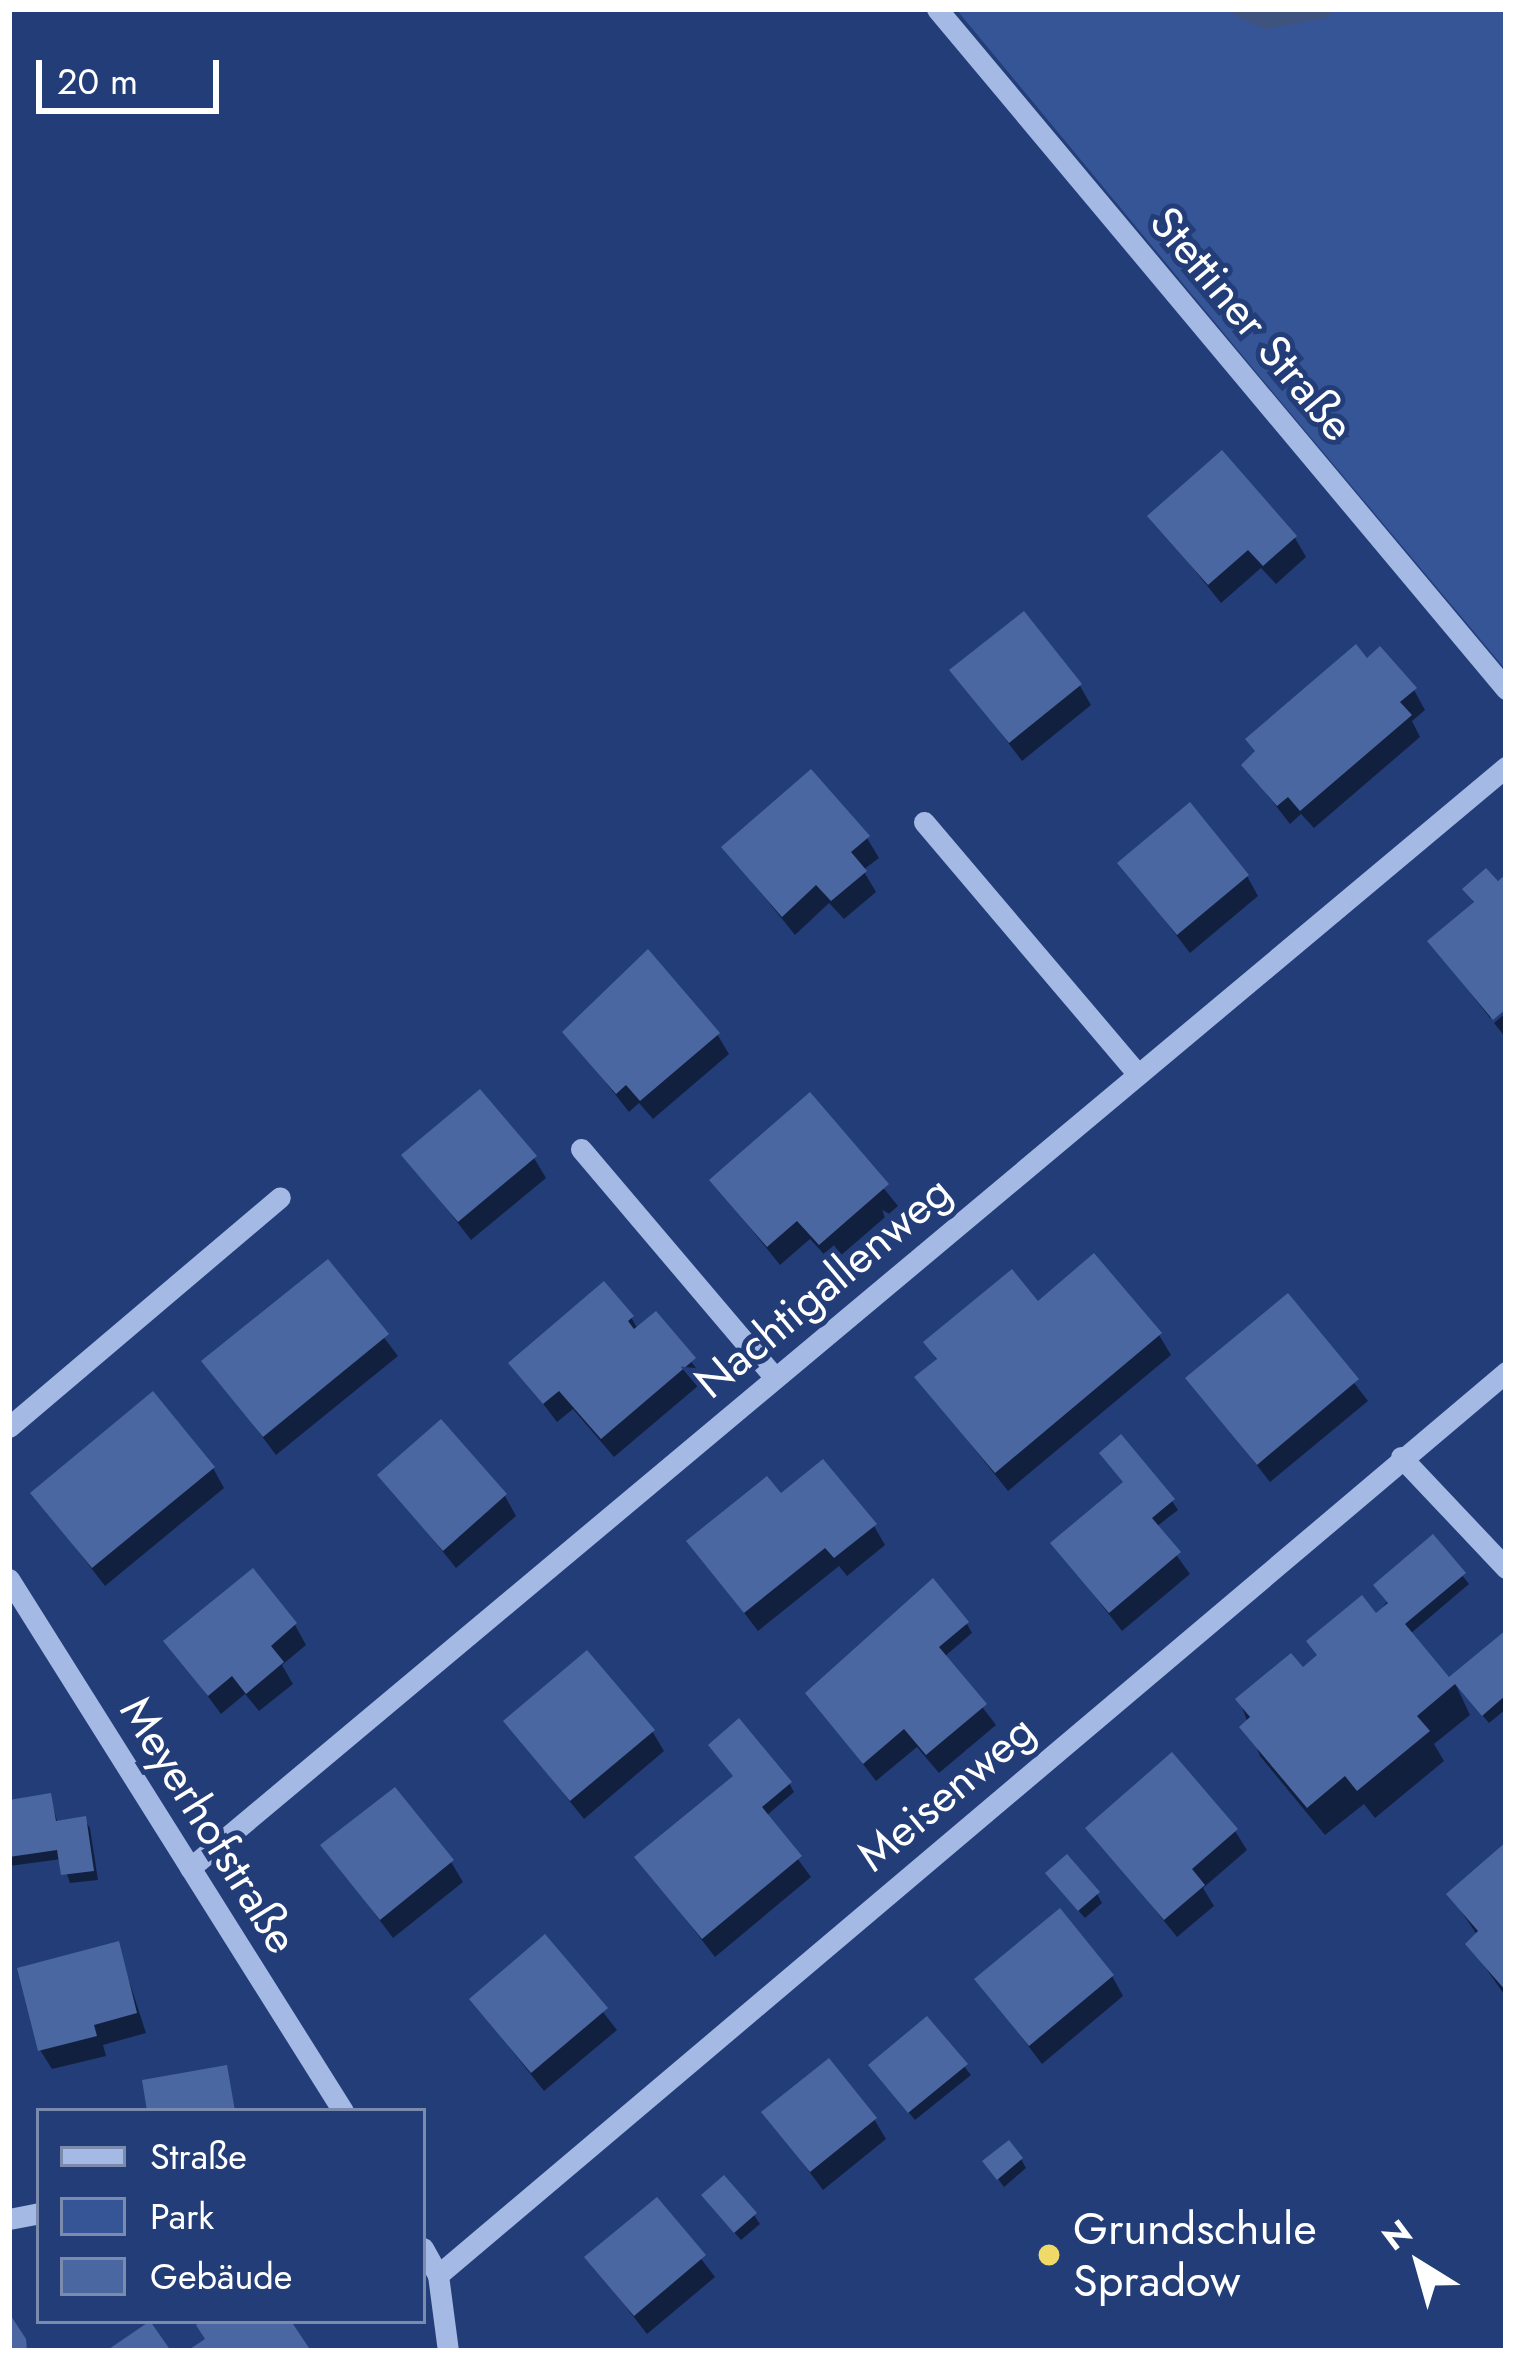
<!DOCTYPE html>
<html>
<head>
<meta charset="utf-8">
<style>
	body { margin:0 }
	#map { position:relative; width:1515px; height:2360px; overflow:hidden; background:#233d78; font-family:Jost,sans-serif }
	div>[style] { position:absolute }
	.green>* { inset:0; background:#365596 }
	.shadow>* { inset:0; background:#0007 }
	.stream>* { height:18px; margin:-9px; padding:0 9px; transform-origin:9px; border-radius:9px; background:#3f537f }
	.building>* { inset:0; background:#4b67a2 }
	.minor>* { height:21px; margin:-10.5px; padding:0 10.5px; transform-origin:10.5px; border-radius:10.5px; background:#a4b9e4 }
	.dots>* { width:33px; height:33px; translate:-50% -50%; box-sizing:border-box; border:6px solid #233d78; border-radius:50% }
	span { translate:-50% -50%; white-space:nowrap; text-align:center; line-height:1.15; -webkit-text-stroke:10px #233d78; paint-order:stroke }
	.street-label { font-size:45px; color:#fff }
	.poi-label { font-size:45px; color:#fff }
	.left { translate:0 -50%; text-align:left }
	.frame { position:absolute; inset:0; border:12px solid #fff; pointer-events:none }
	.legend { position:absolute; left:36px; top:2108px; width:390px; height:216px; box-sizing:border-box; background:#233d78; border:3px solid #7b8bae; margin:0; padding:15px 21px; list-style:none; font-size:36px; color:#fff }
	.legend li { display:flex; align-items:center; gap:24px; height:60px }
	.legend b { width:60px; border:3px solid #7b8bae }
	.north { position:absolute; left:1359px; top:2204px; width:120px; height:120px; -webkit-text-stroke:9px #233d78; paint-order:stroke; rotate:323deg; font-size:33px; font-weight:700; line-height:48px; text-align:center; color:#fff }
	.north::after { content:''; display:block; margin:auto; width:42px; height:54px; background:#fff; clip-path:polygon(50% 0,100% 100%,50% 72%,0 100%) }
	.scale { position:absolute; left:36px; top:60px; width:183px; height:54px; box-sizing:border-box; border:6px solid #fff; border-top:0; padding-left:15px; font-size:36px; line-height:42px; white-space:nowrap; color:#fff; -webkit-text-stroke:9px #233d78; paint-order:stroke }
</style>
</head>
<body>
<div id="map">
	<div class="green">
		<div style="clip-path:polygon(956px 9px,1506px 9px,1506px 670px,1261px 378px)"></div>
	</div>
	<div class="shadow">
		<div style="clip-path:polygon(1151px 516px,1295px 538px,1306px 557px,1276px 584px,1261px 568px,1221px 603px)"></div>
		<div style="clip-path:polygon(1367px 662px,1414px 690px,1425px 710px,1412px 721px,1420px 737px,1314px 828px,1301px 814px,1290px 824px,1244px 765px)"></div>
		<div style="clip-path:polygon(953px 670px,1080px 686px,1091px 705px,1022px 761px)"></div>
		<div style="clip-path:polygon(867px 838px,879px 858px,863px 870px,876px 892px,844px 919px,829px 903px,795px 935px,725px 848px)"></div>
		<div style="clip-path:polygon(1121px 863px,1247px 876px,1258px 896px,1190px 953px)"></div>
		<div style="clip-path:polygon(1506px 878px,1506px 1005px,1490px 1018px,1430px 942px,1475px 905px,1466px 890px)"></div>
		<div style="clip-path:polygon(1506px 1013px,1506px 1038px,1494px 1023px)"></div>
		<div style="clip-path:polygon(566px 1032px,717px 1034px,729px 1054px,653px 1119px,639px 1103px,629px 1112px)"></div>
		<div style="clip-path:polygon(809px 1096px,898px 1206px,832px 1263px,810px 1239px,780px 1265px,712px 1180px)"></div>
		<div style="clip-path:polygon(405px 1155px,534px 1158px,546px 1178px,471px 1240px)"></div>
		<div style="clip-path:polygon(327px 1263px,398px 1356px,276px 1455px,205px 1361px)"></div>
		<div style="clip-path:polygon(1288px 1297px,1368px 1401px,1270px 1482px,1189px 1379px)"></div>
		<div style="clip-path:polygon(1038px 1305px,1159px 1335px,1171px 1355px,1008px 1491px,918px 1378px,938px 1362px,927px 1343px)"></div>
		<div style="clip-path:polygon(656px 1315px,705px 1380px,614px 1457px,573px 1409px,557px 1422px,512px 1363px,631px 1317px,638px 1330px)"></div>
		<div style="clip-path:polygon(213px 1468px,224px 1488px,105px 1586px,34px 1494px)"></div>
		<div style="clip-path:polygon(381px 1475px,505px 1496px,516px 1516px,456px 1568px)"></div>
		<div style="clip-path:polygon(1125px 1484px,1172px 1501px,1178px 1510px,1156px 1527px,1190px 1574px,1122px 1631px,1054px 1544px)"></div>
		<div style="clip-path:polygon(780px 1498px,874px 1526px,885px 1545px,847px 1576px,839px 1566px,758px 1631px,690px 1542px)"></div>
		<div style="clip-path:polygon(1433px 1538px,1469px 1584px,1410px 1634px,1449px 1681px,1506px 1634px,1506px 1709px,1489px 1723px,1455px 1683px,1470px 1715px,1434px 1744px,1444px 1761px,1375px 1818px,1364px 1804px,1325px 1835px,1260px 1756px,1239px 1699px,1302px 1671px,1376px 1617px)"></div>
		<div style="clip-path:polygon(967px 1624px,972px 1633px,944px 1657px,996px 1725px,939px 1773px,917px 1747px,876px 1781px,809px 1694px)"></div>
		<div style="clip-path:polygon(295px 1625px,306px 1645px,282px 1665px,293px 1684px,259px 1711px,245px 1694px,221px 1714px,167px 1641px)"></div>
		<div style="clip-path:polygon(506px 1722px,652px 1731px,664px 1751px,584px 1819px)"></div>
		<div style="clip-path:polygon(789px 1783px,794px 1792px,766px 1816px,811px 1877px,715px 1957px,638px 1858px)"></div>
		<div style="clip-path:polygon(50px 1796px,58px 1824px,84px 1819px,90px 1828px,98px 1880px,70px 1883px,62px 1859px,9px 1866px,9px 1803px)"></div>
		<div style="clip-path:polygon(1089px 1828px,1235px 1831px,1247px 1850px,1203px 1888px,1214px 1906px,1177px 1937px)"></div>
		<div style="clip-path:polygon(324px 1846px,451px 1862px,463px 1882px,393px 1938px)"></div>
		<div style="clip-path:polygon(1506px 1846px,1506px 1997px,1469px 1944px,1478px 1936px,1450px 1895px)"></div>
		<div style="clip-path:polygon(1054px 1883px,1097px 1894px,1102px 1903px,1085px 1918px)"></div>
		<div style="clip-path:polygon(545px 1938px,617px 2030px,544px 2091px,472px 2000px)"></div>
		<div style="clip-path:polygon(117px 1944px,146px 2033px,103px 2045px,106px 2056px,52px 2069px,40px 2050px)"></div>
		<div style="clip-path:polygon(1112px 1976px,1123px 1996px,1042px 2064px,978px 1980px)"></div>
		<div style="clip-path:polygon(927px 2020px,971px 2075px,915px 2120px,877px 2075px)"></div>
		<div style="clip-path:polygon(765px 2113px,874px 2119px,886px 2139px,823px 2190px)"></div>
		<div style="clip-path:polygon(1021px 2159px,1026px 2168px,1004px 2187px,992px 2171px)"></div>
		<div style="clip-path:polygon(657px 2201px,715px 2277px,647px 2334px,588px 2258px)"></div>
		<div style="clip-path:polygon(710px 2205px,754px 2215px,760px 2224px,741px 2240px)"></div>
	</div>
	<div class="stream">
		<div style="left:1241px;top:9px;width:28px;rotate:23deg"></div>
		<div style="left:1267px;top:20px;width:58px;rotate:-10.9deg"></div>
	</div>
	<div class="building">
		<div style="clip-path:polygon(1222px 450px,1297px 536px,1263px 566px,1248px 550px,1208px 585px,1147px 516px)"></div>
		<div style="clip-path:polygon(1024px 611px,1082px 684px,1009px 743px,949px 670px)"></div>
		<div style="clip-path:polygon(1356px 644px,1367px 658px,1380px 646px,1417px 688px,1400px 702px,1412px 715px,1300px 811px,1288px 797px,1277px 806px,1241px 765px,1255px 751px,1245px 739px)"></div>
		<div style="clip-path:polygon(811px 769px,870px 836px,851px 852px,867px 871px,831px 901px,816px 885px,782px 917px,721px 847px)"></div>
		<div style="clip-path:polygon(1190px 802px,1249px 875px,1177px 935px,1117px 863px)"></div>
		<div style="clip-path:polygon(1486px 868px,1498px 881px,1506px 874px,1506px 1009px,1493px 1020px,1427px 941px,1474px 902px,1462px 889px)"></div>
		<div style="clip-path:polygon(648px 949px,720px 1033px,640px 1101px,626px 1085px,616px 1094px,562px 1032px)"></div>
		<div style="clip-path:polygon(480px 1089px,537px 1156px,458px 1222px,401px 1155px)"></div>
		<div style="clip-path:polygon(810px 1092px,889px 1184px,819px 1245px,797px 1221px,767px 1247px,709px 1180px)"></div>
		<div style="clip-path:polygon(1094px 1253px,1162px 1333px,995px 1473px,914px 1377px,937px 1359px,923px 1342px,1012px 1269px,1038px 1301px)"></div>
		<div style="clip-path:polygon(328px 1259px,389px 1334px,263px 1437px,201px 1361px)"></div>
		<div style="clip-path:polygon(604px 1281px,634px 1316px,628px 1321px,634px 1329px,656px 1311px,696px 1358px,601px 1439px,559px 1391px,543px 1404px,508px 1363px)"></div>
		<div style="clip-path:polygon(1288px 1293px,1359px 1379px,1257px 1465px,1185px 1378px)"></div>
		<div style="clip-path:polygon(153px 1391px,215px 1467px,92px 1568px,30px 1493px)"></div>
		<div style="clip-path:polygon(441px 1419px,507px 1494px,443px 1551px,377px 1475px)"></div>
		<div style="clip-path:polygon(1121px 1434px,1175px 1499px,1152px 1518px,1181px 1552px,1109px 1613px,1050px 1543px,1123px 1482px,1099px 1453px)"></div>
		<div style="clip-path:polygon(823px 1459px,877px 1524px,834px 1558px,825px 1548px,744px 1613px,686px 1541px,767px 1476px,781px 1493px)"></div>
		<div style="clip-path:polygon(1433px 1534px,1466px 1573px,1405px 1624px,1449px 1677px,1506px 1630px,1506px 1695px,1482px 1716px,1455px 1684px,1417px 1716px,1430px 1731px,1357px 1791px,1345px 1776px,1307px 1808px,1239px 1727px,1250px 1717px,1235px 1699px,1291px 1653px,1303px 1667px,1317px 1655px,1306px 1641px,1362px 1595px,1376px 1613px,1388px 1603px,1373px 1585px)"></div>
		<div style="clip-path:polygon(253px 1568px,297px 1623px,271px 1646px,284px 1662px,246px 1694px,232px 1676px,208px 1696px,163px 1641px)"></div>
		<div style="clip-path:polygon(933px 1578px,969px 1622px,939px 1647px,987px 1704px,926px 1755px,904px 1729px,863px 1764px,805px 1693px)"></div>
		<div style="clip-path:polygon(587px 1650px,655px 1730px,570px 1801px,503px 1721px)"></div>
		<div style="clip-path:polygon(739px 1718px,792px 1782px,762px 1807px,802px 1856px,702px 1939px,634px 1857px,733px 1776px,708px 1745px)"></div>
		<div style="clip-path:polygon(1172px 1752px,1238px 1829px,1192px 1869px,1205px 1885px,1164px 1920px,1085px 1828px)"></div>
		<div style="clip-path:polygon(395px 1787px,454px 1860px,380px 1920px,320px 1845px)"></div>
		<div style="clip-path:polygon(51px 1793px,56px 1821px,86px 1816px,94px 1871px,61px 1875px,57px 1850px,9px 1857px,9px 1800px)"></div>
		<div style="clip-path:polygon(1506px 1842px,1506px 1991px,1465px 1944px,1478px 1931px,1446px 1894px)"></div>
		<div style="clip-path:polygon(1067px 1854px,1100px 1892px,1078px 1911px,1045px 1873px)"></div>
		<div style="clip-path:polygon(1060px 1908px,1114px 1975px,1029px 2046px,974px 1979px)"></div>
		<div style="clip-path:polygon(545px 1934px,608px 2008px,531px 2073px,469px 1999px)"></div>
		<div style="clip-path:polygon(119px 1941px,137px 2013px,94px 2025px,97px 2036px,38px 2051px,17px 1968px)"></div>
		<div style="clip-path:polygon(927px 2016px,968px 2064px,908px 2113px,868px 2065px)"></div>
		<div style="clip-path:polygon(829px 2058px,877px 2118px,810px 2172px,761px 2112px)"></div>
		<div style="clip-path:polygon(227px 2065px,235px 2111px,147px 2111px,142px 2080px)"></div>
		<div style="clip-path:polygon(1009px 2140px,1023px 2158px,997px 2180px,982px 2161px)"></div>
		<div style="clip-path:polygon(724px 2175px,757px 2213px,734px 2233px,701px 2195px)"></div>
		<div style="clip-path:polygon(657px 2197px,706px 2255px,634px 2316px,584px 2257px)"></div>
		<div style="clip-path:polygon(9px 2313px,26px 2339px,27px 2351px,9px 2351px)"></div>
		<div style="clip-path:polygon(150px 2321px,171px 2351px,106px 2351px)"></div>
		<div style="clip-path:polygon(202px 2321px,291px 2321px,311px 2351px,187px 2351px,205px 2339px,196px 2325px)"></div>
	</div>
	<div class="minor">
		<div style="left:937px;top:9px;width:887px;rotate:50.08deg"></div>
		<div style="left:924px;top:822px;width:331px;rotate:49.7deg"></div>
		<div style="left:581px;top:1149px;width:300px;rotate:49.7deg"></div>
		<div style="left:9px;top:1427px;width:355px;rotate:-40.3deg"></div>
		<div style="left:1401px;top:1457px;width:153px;rotate:46.6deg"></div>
		<div style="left:9px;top:1579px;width:628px;rotate:57.88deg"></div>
		<div style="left:190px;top:1868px;width:1716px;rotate:-39.92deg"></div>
		<div style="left:9px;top:2219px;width:31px;rotate:-11deg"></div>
		<div style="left:423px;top:2248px;width:31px;rotate:61deg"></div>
		<div style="left:438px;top:2275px;width:77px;rotate:82.5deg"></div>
		<div style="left:438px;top:2275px;width:1399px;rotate:-40.21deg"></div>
	</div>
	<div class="dots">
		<div style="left:1049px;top:2255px;background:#efd967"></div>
	</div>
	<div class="street-label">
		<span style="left:1252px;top:324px;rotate:50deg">Stettiner Straße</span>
		<span style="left:823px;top:1287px;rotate:-40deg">Nachtigallenweg</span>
		<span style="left:946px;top:1793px;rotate:-40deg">Meisenweg</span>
		<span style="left:209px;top:1825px;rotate:58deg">Meyerhofstraße</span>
	</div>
	<div class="poi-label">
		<span class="left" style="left:1073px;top:2255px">Grundschule<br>Spradow</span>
	</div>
	<div class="frame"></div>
	<ul class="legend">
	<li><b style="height:15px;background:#a4b9e4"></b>Straße</li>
	<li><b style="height:33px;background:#365596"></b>Park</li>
	<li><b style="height:33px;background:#4b67a2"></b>Gebäude</li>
	</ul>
	<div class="north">N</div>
	<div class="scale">20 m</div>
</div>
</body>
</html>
